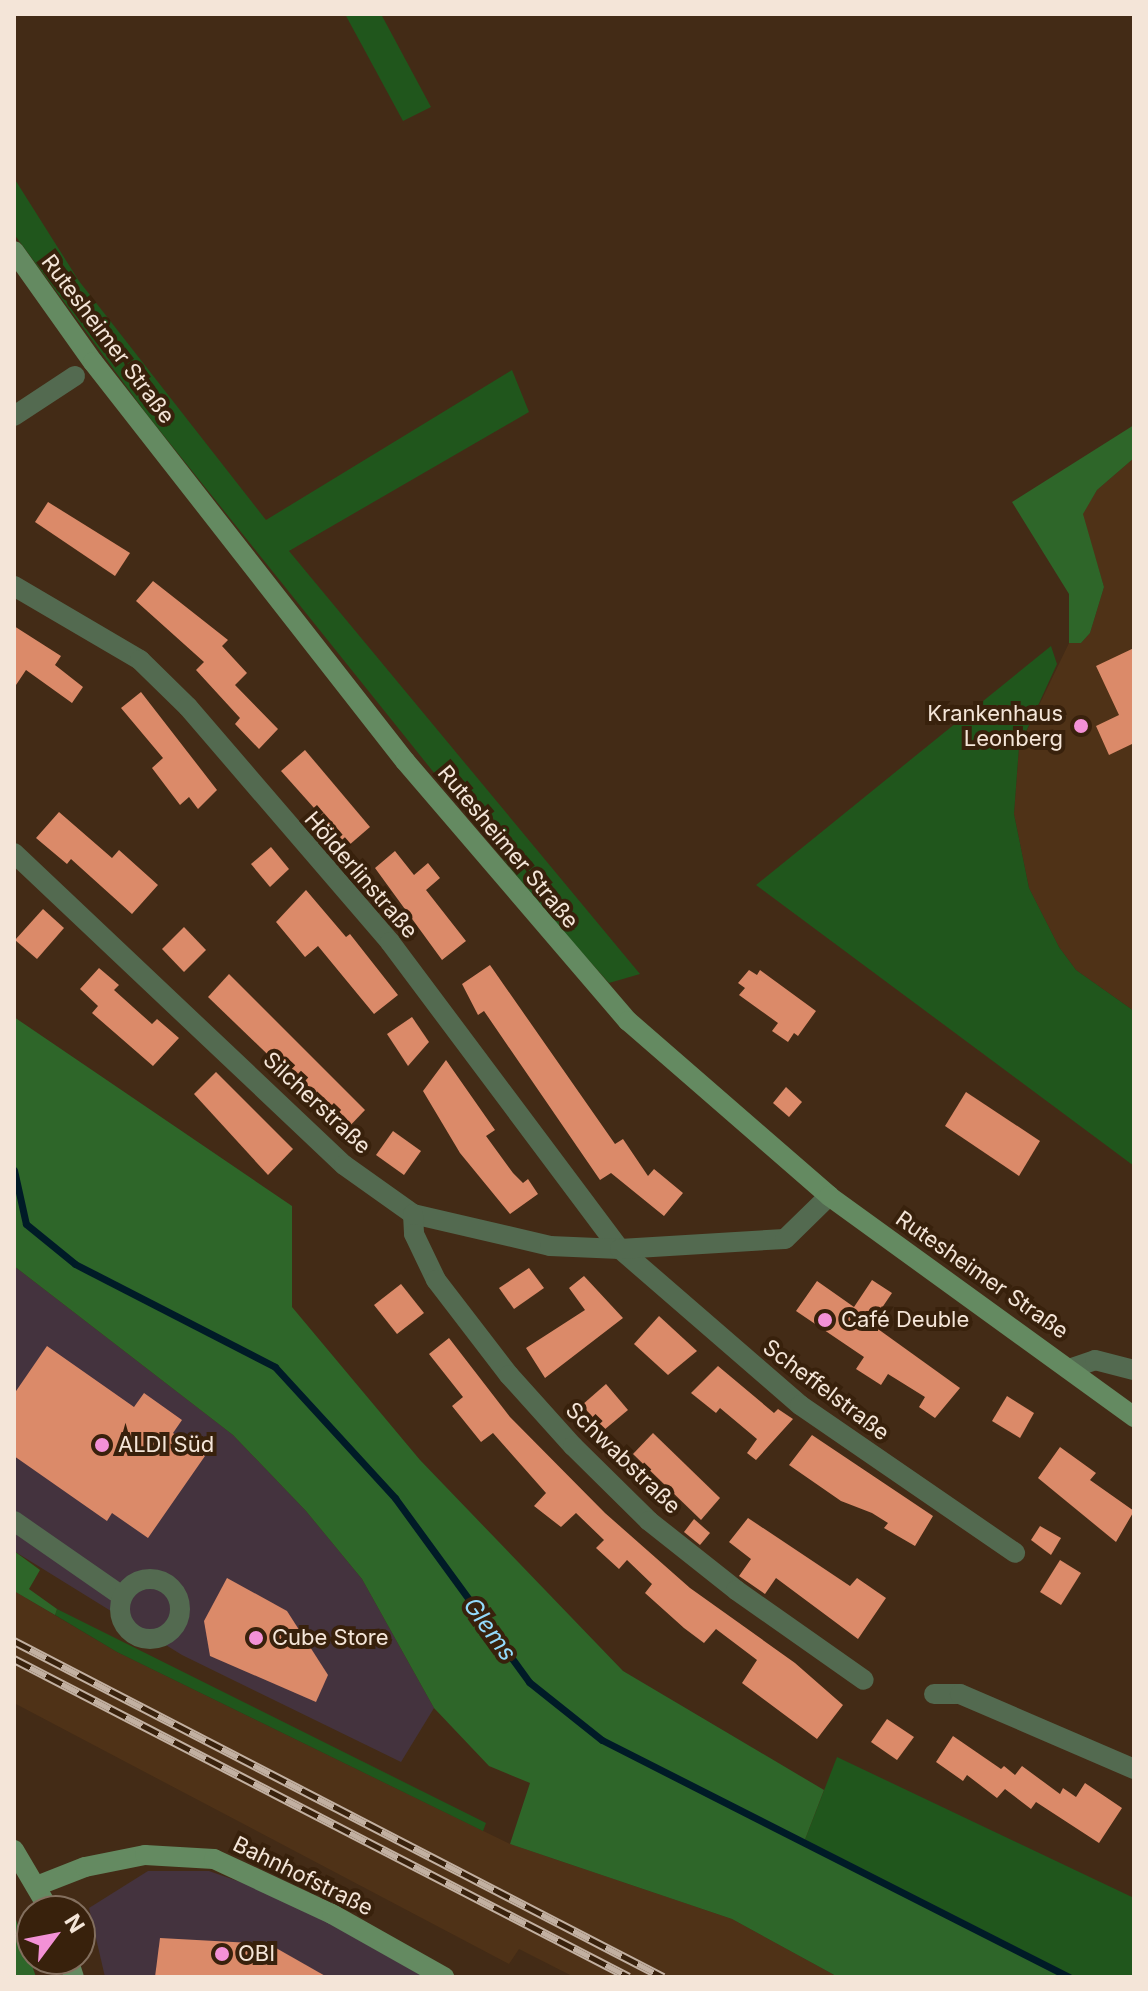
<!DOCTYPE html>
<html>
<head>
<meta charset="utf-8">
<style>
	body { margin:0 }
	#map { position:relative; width:1148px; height:1991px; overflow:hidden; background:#432b16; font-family:Inter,sans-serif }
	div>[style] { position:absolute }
	.commercial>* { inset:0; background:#44333e }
	.built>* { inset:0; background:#4f3217 }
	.green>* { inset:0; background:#20561c }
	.forest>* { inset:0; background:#2e6629 }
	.stream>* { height:7px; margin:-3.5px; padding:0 3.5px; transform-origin:3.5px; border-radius:3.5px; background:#001b27 }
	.building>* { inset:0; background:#db8a69 }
	.street>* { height:20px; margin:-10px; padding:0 10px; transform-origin:10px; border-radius:10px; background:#536a50 }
	.street>.ring { margin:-10px; padding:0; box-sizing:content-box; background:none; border:20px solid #536a50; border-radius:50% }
	.secondary>* { height:20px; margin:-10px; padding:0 10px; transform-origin:10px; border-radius:10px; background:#648a61 }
	.rail>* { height:9px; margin-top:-4.5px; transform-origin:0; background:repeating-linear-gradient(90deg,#38210c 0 18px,#c2b0a1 0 36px); box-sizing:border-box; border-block:2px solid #c2b0a1 }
	.dots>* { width:22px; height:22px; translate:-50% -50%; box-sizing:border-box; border:4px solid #38210c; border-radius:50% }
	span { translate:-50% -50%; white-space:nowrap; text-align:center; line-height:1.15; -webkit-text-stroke:8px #38210c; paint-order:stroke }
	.street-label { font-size:22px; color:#f4e5d8 }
	.poi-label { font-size:22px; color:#f4e5d8 }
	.right { translate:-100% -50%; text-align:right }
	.left { translate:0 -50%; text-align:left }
	.water-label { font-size:24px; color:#94dbfc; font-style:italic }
	.frame { position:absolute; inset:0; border:16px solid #f4e5d8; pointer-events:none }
	.north { position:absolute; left:16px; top:1895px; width:80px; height:80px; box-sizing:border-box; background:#38210c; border:2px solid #836f5e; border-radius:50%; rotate:58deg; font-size:22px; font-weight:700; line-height:32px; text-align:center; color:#f4e5d8 }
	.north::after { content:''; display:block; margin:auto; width:28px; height:36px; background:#f391d6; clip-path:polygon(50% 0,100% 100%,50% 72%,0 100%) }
</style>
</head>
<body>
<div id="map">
	<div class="commercial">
		<div style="clip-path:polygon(14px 1266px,233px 1435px,306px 1511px,362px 1579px,434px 1708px,401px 1762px,182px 1655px,14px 1551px)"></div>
		<div style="clip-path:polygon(148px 1871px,209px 1871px,332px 1914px,444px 1977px,105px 1977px,89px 1908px)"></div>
	</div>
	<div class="built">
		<div style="clip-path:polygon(1134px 458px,1134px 1011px,1076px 970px,1059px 947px,1029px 888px,1014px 814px,1019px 747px,1069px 643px,1081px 643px,1090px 633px,1104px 587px,1082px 514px,1097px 490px)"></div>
		<div style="clip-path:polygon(14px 1591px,117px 1652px,510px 1844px,732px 1919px,838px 1977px,574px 1977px,519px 1949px,509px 1964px,14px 1703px)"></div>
	</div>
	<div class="green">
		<div style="clip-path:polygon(345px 14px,381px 14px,431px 107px,403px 121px)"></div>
		<div style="clip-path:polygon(14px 178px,79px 281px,266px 520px,512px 370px,529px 412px,289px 551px,640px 974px,609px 983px,544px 910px,148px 416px,14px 234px)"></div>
		<div style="clip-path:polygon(1051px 646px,1057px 664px,1019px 747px,1014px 814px,1029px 888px,1059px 947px,1076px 970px,1134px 1011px,1134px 1166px,756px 885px)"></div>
		<div style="clip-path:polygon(57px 1609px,486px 1823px,483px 1831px,117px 1652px,55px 1615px)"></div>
		<div style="clip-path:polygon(837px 1757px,1134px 1898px,1134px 1977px,1069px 1977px,804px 1842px)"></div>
	</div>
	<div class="forest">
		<div style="clip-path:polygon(1134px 425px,1134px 458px,1097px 490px,1083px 514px,1104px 587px,1090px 633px,1081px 643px,1069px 643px,1069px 594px,1012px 502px)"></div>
		<div style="clip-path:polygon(14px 1017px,292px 1206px,292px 1307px,420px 1460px,623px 1671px,824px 1790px,804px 1842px,1069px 1977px,838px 1977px,732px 1919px,510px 1844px,530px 1783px,489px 1766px,434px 1708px,362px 1579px,306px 1511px,233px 1435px,14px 1266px)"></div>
		<div style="clip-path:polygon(14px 1551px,40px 1570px,29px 1589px,57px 1609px,55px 1615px,14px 1591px)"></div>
		<div style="clip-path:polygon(14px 1914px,36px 1977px,14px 1977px)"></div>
	</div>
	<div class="stream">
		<div style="left:14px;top:1170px;width:55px;rotate:77.5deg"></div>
		<div style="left:26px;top:1224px;width:63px;rotate:39.2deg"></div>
		<div style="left:75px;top:1264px;width:225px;rotate:27.2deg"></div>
		<div style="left:275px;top:1367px;width:178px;rotate:47.5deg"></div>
		<div style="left:395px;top:1498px;width:228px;rotate:53.9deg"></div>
		<div style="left:529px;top:1682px;width:93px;rotate:38.5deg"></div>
		<div style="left:602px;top:1740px;width:524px;rotate:26.91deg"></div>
	</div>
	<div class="building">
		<div style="clip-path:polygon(48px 502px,130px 553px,115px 576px,35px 522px)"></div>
		<div style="clip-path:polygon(153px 581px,228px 640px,222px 646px,247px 673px,235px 685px,278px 729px,259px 749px,235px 724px,240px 718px,196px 670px,204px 662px,136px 601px)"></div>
		<div style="clip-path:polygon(14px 626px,61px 656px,55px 665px,83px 687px,72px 703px,26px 670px,14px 688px)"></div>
		<div style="clip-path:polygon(1134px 648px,1134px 747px,1132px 744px,1109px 755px,1096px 726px,1119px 715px,1096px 666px)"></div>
		<div style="clip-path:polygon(141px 692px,217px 790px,198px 809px,189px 797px,180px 805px,152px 768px,163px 758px,121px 708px)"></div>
		<div style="clip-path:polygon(305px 750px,370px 827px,348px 846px,281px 771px)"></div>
		<div style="clip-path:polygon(59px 812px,112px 858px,119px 850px,158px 885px,132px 914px,71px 859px,67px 864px,36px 838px)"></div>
		<div style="clip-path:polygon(271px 847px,289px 869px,270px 887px,251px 864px)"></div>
		<div style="clip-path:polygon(395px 851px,414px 875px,428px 863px,440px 878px,426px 890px,466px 941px,442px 960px,375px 868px)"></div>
		<div style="clip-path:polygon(306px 890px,346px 937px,350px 934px,398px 995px,374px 1014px,318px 946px,305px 957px,276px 922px)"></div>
		<div style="clip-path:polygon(43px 909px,64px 928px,37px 959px,15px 940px)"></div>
		<div style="clip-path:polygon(184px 927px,206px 950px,184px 972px,162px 949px)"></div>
		<div style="clip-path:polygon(490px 965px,615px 1144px,623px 1139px,648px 1176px,654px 1169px,683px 1193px,664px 1216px,611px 1173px,600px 1180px,484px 1011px,478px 1015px,462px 984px)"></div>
		<div style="clip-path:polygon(99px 968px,119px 985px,114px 990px,152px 1024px,157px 1019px,179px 1038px,153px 1066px,92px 1013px,98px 1006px,80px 989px)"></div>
		<div style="clip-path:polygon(749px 970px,757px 975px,760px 970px,816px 1011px,798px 1036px,794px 1033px,788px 1042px,772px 1031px,778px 1023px,739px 995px,745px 988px,738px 983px)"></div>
		<div style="clip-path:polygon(229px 974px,365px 1110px,346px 1130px,208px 997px)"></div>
		<div style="clip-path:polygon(412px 1017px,429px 1042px,408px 1066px,387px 1034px)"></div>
		<div style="clip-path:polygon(446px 1060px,495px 1130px,486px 1136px,513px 1173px,523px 1183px,528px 1179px,538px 1194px,510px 1214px,460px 1153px,423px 1091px)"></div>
		<div style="clip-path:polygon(216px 1072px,293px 1149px,268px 1175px,194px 1094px)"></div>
		<div style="clip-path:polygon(786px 1087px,802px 1102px,789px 1117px,773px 1103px)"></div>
		<div style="clip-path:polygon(966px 1092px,1040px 1141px,1019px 1176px,945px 1126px)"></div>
		<div style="clip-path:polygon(393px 1131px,421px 1151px,404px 1175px,376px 1155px)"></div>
		<div style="clip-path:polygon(529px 1268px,544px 1288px,514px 1309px,499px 1288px)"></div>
		<div style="clip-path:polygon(584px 1276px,623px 1318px,545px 1378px,526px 1348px,585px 1310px,569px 1288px)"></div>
		<div style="clip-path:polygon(872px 1280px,892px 1293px,871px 1324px,960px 1388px,935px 1418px,919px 1407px,925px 1397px,888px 1374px,881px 1385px,856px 1369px,864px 1357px,796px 1311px,817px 1281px,854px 1307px)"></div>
		<div style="clip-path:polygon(401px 1284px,424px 1313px,397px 1334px,374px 1305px)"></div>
		<div style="clip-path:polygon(659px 1316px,697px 1351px,668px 1375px,634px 1344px)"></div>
		<div style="clip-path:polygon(449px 1338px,510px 1417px,605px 1513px,690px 1588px,795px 1663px,843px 1705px,817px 1739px,742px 1683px,757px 1660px,716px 1629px,704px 1643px,684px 1628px,645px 1593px,652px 1584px,627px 1560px,619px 1569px,596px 1548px,604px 1540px,576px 1513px,561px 1527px,534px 1506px,546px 1493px,493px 1433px,481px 1442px,452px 1406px,463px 1397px,429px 1354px)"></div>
		<div style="clip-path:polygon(47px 1346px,134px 1407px,144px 1393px,182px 1420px,173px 1433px,205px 1456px,148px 1538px,112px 1513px,107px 1521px,14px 1456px,14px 1394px)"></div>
		<div style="clip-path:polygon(718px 1366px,774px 1413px,778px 1409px,793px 1419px,756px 1460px,747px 1453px,757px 1439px,720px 1408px,716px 1413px,691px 1393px)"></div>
		<div style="clip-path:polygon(606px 1384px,628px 1410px,604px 1430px,582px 1405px)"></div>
		<div style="clip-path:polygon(1007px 1396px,1034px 1413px,1020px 1438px,992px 1421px)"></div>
		<div style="clip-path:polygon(653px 1433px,720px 1498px,701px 1520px,633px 1454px)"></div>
		<div style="clip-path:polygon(812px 1435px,933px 1516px,915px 1546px,884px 1528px,888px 1523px,872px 1513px,841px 1501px,789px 1465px)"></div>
		<div style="clip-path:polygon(1060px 1447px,1096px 1473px,1090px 1480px,1134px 1511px,1116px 1542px,1038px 1478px)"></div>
		<div style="clip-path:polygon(748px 1518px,850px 1586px,857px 1578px,886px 1598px,858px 1639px,776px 1578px,765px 1594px,739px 1576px,751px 1559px,729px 1542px)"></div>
		<div style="clip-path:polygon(694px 1519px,710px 1533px,700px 1545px,684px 1532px)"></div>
		<div style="clip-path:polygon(1040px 1526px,1061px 1538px,1051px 1555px,1031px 1540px)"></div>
		<div style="clip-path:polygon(1060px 1560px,1081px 1573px,1061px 1605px,1040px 1592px)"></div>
		<div style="clip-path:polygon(227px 1578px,287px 1611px,328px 1675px,316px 1702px,210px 1656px,204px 1621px)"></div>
		<div style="clip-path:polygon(887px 1719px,914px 1737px,897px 1760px,871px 1742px)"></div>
		<div style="clip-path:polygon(953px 1736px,1001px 1769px,1004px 1766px,1015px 1775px,1022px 1766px,1060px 1794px,1063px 1788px,1076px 1797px,1085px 1783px,1122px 1808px,1099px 1843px,1036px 1802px,1031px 1809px,1005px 1789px,997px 1798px,967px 1775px,963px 1781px,936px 1762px)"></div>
		<div style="clip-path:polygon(160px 1938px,269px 1944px,327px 1977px,155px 1977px)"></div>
	</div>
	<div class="street">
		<div style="left:14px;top:416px;width:73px;rotate:-33.3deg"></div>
		<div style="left:14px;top:586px;width:146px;rotate:30.4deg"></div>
		<div style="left:140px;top:660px;width:67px;rotate:44.4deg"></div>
		<div style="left:188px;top:707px;width:310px;rotate:49.3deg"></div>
		<div style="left:390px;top:942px;width:384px;rotate:53.2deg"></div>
		<div style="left:620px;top:1249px;width:238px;rotate:40.9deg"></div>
		<div style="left:800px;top:1405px;width:261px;rotate:34.5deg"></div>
		<div style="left:14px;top:853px;width:454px;rotate:43.4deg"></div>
		<div style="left:344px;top:1165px;width:85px;rotate:35.4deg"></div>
		<div style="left:413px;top:1214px;width:141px;rotate:13.1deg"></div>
		<div style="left:550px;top:1246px;width:70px;rotate:2.5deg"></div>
		<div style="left:620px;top:1249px;width:165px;rotate:-3.5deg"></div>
		<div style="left:785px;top:1239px;width:62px;rotate:-44.3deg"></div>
		<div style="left:413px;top:1214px;width:20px;rotate:87deg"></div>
		<div style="left:414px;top:1234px;width:51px;rotate:64.4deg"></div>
		<div style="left:436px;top:1280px;width:120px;rotate:52.5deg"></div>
		<div style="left:509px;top:1375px;width:96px;rotate:48deg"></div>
		<div style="left:573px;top:1446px;width:107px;rotate:44.6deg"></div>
		<div style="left:649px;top:1521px;width:111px;rotate:38.4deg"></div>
		<div style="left:736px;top:1590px;width:156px;rotate:35.1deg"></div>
		<div style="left:1072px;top:1368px;width:24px;rotate:-19deg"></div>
		<div style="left:1095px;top:1360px;width:40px;rotate:14.4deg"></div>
		<div style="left:14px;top:1521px;width:131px;rotate:34.8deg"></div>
		<div class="ring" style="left:120px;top:1579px;width:40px;height:40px"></div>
		<div style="left:934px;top:1694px;width:26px"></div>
		<div style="left:960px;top:1694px;width:189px;rotate:23.3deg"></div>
	</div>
	<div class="secondary">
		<div style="left:14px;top:251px;width:136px;rotate:54.6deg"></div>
		<div style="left:93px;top:362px;width:507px;rotate:51.98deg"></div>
		<div style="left:405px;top:761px;width:343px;rotate:49.4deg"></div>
		<div style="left:628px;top:1021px;width:267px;rotate:41deg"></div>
		<div style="left:829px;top:1196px;width:377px;rotate:35.9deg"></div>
		<div style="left:14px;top:1850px;width:71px;rotate:59.5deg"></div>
		<div style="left:39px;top:1885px;width:49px;rotate:-21.4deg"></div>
		<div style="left:85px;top:1867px;width:61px;rotate:-11.3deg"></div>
		<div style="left:145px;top:1855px;width:69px;rotate:3.3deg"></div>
		<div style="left:214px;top:1859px;width:130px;rotate:25deg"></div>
		<div style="left:332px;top:1914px;width:129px;rotate:29.4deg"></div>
		<div style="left:68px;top:1959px;width:19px;rotate:72deg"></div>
	</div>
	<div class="rail">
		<div style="left:14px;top:1641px;width:731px;rotate:27.37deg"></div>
		<div style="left:14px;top:1659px;width:692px;rotate:27.34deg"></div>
	</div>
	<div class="dots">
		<div style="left:1081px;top:726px;background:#f391d6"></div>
		<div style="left:825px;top:1320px;background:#f391d6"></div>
		<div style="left:102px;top:1445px;background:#f391d6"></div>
		<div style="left:256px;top:1638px;background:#f391d6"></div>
		<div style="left:222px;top:1954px;background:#f391d6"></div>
	</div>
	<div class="street-label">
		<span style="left:108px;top:339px;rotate:53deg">Rutesheimer Straße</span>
		<span style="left:508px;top:847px;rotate:50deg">Rutesheimer Straße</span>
		<span style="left:361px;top:875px;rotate:49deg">Hölderlinstraße</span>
		<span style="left:317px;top:1103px;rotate:43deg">Silcherstraße</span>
		<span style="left:982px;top:1275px;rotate:35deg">Rutesheimer Straße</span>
		<span style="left:826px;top:1390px;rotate:37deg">Scheffelstraße</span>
		<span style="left:623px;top:1458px;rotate:44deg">Schwabstraße</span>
		<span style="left:303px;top:1876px;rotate:26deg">Bahnhofstraße</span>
	</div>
	<div class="poi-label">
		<span class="right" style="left:1063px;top:726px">Krankenhaus<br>Leonberg</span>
		<span class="left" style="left:841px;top:1320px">Café Deuble</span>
		<span class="left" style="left:118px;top:1445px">ALDI Süd</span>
		<span class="left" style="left:272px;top:1638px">Cube Store</span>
		<span class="left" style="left:238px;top:1954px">OBI</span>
	</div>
	<div class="water-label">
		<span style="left:490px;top:1629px;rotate:54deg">Glems</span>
	</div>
	<div class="frame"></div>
	<div class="north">N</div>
</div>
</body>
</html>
